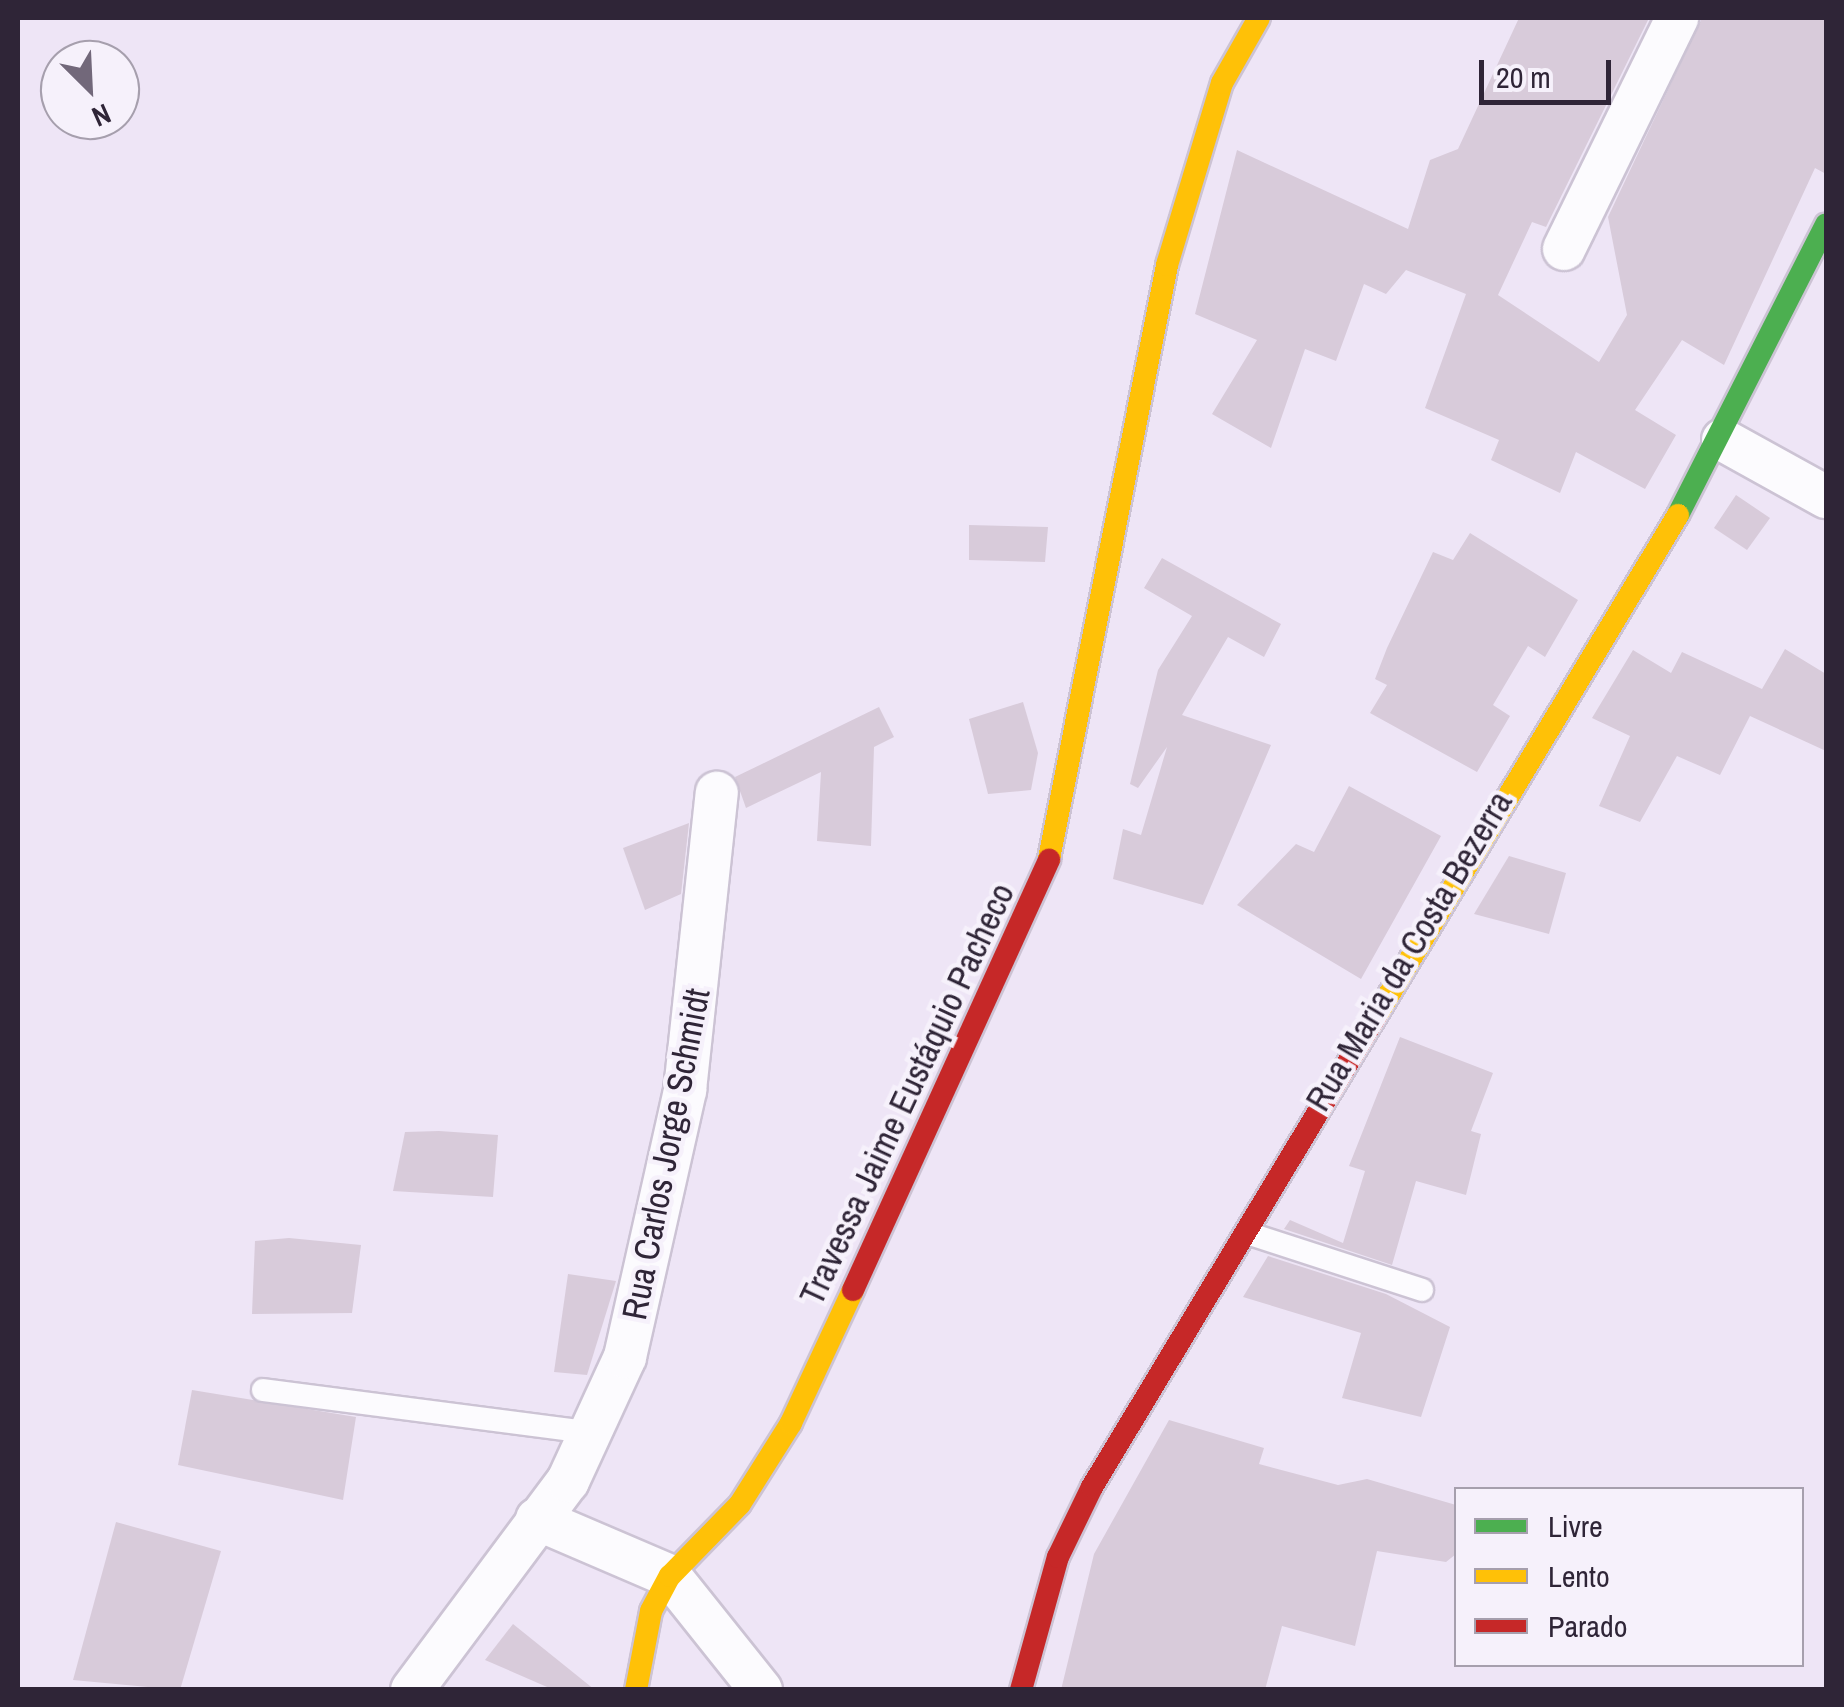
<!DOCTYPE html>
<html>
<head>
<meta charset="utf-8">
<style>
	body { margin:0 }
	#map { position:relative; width:1844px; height:1707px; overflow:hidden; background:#eee5f6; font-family:"Archivo Narrow",sans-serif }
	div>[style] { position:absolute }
	.building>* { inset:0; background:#d8cbda }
	.roads { filter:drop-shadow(2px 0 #ccc3d4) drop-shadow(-2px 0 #ccc3d4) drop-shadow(0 2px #ccc3d4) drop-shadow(0 -2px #ccc3d4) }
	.lane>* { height:22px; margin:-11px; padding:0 11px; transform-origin:11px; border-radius:11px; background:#fcfbfe }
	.street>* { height:42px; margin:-21px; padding:0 21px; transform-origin:21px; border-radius:21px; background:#fcfbfe }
	.fast>* { height:22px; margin:-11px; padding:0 11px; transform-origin:11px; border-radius:11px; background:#4caf50 }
	.slow>* { height:22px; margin:-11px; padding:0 11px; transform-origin:11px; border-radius:11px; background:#ffc107 }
	.jam>* { height:22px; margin:-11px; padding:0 11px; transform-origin:11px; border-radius:11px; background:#c62828 }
	span { translate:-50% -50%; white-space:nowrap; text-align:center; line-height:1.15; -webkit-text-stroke:9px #f6f1fb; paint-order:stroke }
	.street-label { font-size:35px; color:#2f2537 }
	.frame { position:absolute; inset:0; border:20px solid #2f2537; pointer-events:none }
	.legend { position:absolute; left:1454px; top:1487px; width:350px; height:180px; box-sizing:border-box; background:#f6f1fb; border:2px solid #a69fad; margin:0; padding:12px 18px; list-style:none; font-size:30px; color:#2f2537 }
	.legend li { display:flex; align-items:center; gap:20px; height:50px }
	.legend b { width:50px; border:2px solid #a69fad }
	.north { position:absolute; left:40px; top:40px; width:100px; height:100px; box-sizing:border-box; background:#f6f1fb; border:2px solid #a69fad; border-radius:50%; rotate:156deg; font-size:28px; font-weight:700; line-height:40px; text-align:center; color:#2f2537 }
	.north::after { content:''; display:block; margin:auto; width:35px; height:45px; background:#72687a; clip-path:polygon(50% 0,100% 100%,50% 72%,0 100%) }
	.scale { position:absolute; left:1479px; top:60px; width:132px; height:45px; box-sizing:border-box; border:5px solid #2f2537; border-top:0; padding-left:12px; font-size:30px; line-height:35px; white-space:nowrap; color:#2f2537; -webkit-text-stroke:8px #f6f1fb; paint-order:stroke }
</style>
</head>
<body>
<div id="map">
	<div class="building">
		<div style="clip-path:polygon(1519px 18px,1649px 18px,1546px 227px,1532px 222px,1498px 295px,1599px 362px,1627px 315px,1608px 217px,1702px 18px,1826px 18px,1826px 174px,1815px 168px,1724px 365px,1682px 340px,1635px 410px,1676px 435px,1645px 489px,1576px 452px,1560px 493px,1491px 460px,1499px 440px,1425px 408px,1466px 294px,1406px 270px,1386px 294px,1364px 284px,1336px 361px,1305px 349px,1271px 448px,1212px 414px,1257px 340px,1195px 314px,1237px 150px,1408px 229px,1430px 160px,1458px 149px)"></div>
		<div style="clip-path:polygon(1736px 495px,1770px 518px,1747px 550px,1714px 528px)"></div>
		<div style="clip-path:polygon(969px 525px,1048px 527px,1045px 562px,969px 560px)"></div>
		<div style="clip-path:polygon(1470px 533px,1578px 600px,1545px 657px,1528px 646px,1493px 705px,1510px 716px,1477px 772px,1370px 713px,1387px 685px,1375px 679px,1387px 648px,1433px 552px,1453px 560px)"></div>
		<div style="clip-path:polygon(1162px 558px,1281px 624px,1264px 657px,1228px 637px,1182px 715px,1271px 745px,1203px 905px,1113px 879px,1123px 829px,1141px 835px,1167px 747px,1138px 788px,1130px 784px,1158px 670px,1192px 616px,1144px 588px)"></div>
		<div style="clip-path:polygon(1785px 649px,1826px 674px,1826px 751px,1750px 716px,1720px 775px,1677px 756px,1640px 822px,1599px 806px,1630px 736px,1592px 718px,1633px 650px,1671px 673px,1682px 652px,1762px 689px)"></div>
		<div style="clip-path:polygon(1023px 702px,1038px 753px,1031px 790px,988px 794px,969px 719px)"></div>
		<div style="clip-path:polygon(879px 707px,894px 737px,874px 747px,871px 846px,817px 841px,821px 772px,746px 808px,735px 777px)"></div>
		<div style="clip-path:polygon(1349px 786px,1441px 836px,1361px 979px,1237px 905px,1296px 844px,1314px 852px)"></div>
		<div style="clip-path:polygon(689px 823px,681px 894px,645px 910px,623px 848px)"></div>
		<div style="clip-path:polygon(1509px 856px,1566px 873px,1549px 934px,1474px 914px)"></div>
		<div style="clip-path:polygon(1400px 1037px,1493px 1073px,1471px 1131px,1481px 1134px,1466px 1195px,1416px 1181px,1392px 1265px,1284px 1229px,1290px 1220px,1343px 1243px,1365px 1171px,1349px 1166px)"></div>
		<div style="clip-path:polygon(439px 1131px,498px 1135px,493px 1197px,393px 1191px,405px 1132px)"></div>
		<div style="clip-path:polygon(289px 1238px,361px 1245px,352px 1313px,252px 1314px,255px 1241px)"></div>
		<div style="clip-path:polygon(1268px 1256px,1386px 1294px,1450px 1327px,1421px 1417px,1342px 1398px,1361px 1333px,1243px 1297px)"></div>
		<div style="clip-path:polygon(568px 1274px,616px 1281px,587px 1375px,554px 1372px)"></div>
		<div style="clip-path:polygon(192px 1390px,356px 1417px,343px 1500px,178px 1465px)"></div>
		<div style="clip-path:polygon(1169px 1420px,1264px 1448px,1259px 1464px,1338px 1485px,1367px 1479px,1456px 1505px,1456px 1554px,1446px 1562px,1377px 1551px,1355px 1646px,1282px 1626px,1265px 1690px,1061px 1690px,1094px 1554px)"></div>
		<div style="clip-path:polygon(116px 1522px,221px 1551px,180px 1690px,73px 1680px)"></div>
		<div style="clip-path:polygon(513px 1624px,595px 1690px,554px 1690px,485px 1660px)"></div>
	</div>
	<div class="roads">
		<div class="lane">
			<div style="left:1247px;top:1233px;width:184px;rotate:18deg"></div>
			<div style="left:263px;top:1390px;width:332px;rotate:7.4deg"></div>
		</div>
		<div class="street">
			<div style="left:1564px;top:249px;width:257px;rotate:-63.9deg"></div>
			<div style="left:1723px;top:440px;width:118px;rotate:29deg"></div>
			<div style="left:537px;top:1519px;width:145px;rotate:23.2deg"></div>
			<div style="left:670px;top:1576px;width:146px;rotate:51.4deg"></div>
			<div style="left:412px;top:1690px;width:261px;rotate:-53.3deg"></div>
			<div style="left:568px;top:1481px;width:136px;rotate:-65.3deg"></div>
			<div style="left:625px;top:1357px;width:274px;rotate:-77.3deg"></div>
			<div style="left:685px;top:1090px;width:299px;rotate:-83.9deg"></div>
		</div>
		<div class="fast">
			<div style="left:1678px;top:515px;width:326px;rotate:-63deg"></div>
		</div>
		<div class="slow">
			<div style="left:1049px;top:859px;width:606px;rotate:-78.76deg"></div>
			<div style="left:1167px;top:265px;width:190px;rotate:-73.2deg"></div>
			<div style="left:1222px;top:83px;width:75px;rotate:-60.4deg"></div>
			<div style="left:1376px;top:1016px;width:585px;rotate:-58.92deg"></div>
			<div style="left:636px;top:1690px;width:80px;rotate:-79.2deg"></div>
			<div style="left:651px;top:1611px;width:40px;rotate:-62deg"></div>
			<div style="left:670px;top:1576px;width:100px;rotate:-45.8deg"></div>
			<div style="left:740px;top:1504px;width:96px;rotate:-57.8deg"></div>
			<div style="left:791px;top:1423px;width:147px;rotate:-65deg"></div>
		</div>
		<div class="jam">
			<div style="left:853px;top:1290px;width:473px;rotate:-65.5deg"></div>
			<div style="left:1021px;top:1690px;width:138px;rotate:-74.5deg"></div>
			<div style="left:1058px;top:1557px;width:78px;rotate:-64.1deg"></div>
			<div style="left:1092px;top:1487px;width:550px;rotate:-58.91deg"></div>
		</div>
	</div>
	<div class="street-label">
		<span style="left:1409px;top:951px;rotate:-59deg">Rua Maria da Costa Bezerra</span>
		<span style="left:907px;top:1094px;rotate:-65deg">Travessa Jaime Eustáquio Pacheco</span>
		<span style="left:666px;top:1154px;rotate:-79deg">Rua Carlos Jorge Schmidt</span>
	</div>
	<div class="frame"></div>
	<ul class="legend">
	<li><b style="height:12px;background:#4caf50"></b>Livre</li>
	<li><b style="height:12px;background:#ffc107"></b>Lento</li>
	<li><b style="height:12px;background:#c62828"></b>Parado</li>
	</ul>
	<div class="north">N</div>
	<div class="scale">20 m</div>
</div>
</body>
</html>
